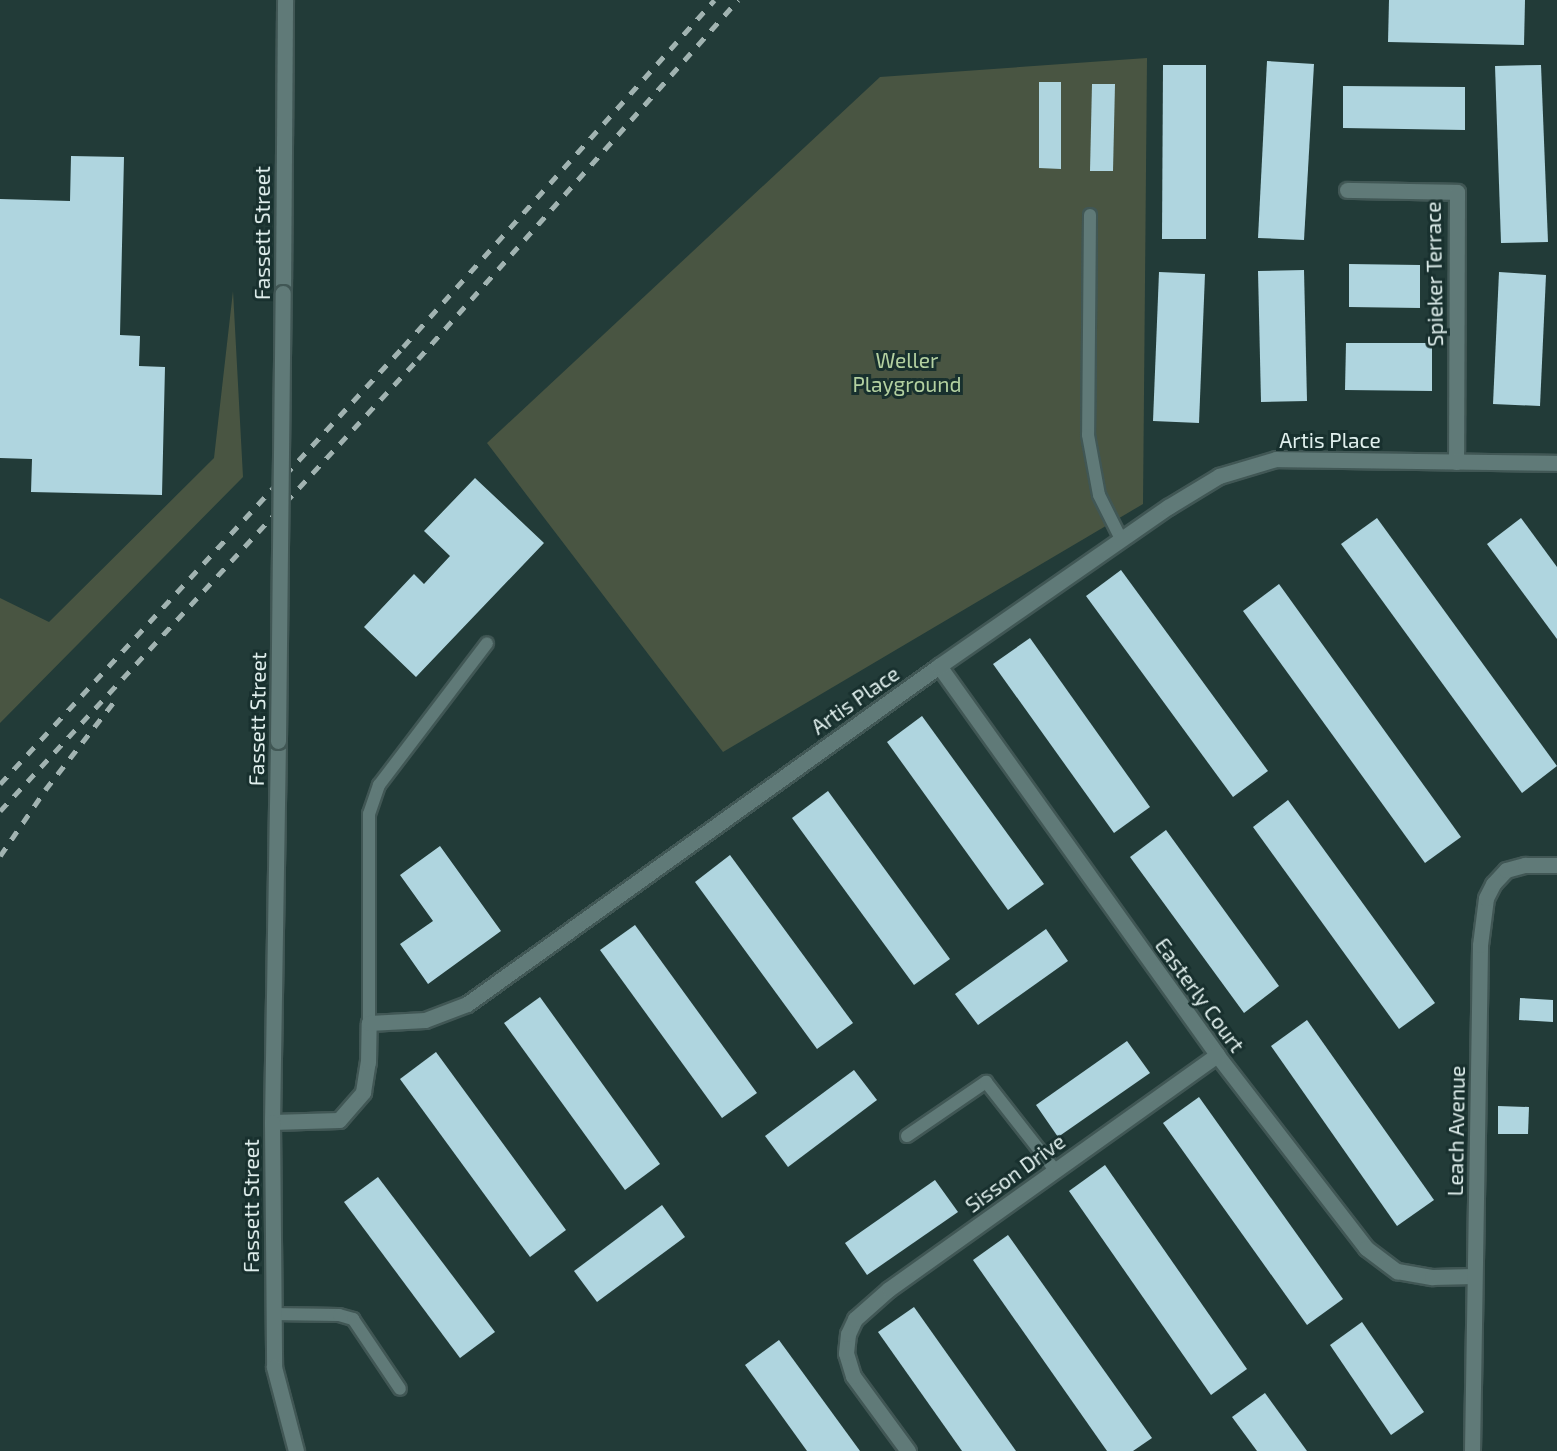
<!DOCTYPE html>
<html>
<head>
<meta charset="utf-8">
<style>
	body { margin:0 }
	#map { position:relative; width:1557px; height:1451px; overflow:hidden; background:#223b38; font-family:"Exo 2",sans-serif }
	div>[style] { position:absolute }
	.green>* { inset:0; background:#495542 }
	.building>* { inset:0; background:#afd5df }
	.roads { filter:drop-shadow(2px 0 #415755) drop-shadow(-2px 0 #415755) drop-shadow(0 2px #415755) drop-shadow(0 -2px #415755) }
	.service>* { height:12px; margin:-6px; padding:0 6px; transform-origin:6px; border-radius:6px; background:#607a78 }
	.minor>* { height:15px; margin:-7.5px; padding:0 7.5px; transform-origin:7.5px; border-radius:7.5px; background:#607a78 }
	.tertiary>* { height:15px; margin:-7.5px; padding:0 7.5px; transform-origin:7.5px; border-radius:7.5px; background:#607a78 }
	.rail>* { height:4.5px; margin-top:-2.25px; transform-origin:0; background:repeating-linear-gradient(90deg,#a1b3b1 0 10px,transparent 0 20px) }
	.bridges { filter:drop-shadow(2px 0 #415755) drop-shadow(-2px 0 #415755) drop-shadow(0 2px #415755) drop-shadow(0 -2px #415755) }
	.tertiary-bridge>* { height:15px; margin:-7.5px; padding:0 7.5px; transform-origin:7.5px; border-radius:7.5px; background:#607a78 }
	span { translate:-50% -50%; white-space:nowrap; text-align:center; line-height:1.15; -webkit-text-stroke:6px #18302e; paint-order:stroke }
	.street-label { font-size:21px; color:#e0efed }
	.park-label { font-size:21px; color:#b3d0a0 }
</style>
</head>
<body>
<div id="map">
	<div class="green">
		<div style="clip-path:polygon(1147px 58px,1143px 504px,723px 752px,487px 443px,880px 77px)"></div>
		<div style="clip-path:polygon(233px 291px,243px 477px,0 723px,0 598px,49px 622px,214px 458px)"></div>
	</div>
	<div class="building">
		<div style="clip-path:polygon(1389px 0,1525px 0,1524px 45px,1388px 42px)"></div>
		<div style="clip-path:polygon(1267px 61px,1314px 64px,1304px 240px,1258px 238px)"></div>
		<div style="clip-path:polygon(1163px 65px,1206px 65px,1206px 239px,1162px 239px)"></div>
		<div style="clip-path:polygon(1541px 65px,1548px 242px,1501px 243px,1495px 66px)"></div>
		<div style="clip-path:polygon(1039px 82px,1061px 82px,1061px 169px,1039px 168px)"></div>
		<div style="clip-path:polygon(1092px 84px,1115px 84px,1113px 171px,1090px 171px)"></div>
		<div style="clip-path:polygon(1343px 86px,1465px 87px,1465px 130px,1343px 128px)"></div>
		<div style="clip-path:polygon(71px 156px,124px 157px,120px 335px,140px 336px,139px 366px,165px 367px,162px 495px,31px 492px,32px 459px,0 458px,0 199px,70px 201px)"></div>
		<div style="clip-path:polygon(1349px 264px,1420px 265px,1420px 308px,1349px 307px)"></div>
		<div style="clip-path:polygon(1304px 270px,1307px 401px,1261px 402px,1258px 271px)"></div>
		<div style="clip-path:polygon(1159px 272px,1205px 274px,1199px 423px,1153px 421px)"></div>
		<div style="clip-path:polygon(1499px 272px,1546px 275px,1540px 406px,1493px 404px)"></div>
		<div style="clip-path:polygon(1346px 343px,1432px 343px,1432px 391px,1345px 390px)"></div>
		<div style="clip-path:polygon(475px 478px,544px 543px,416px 677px,364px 627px,414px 574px,424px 584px,450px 556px,424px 531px)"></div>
		<div style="clip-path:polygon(1377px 518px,1557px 766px,1522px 793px,1341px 544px)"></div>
		<div style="clip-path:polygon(1521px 518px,1557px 567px,1557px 639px,1487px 544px)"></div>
		<div style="clip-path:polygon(1121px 570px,1268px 771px,1233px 797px,1086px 596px)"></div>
		<div style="clip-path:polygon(1279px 584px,1461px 837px,1425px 863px,1243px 611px)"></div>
		<div style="clip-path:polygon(1030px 638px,1150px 807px,1114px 833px,993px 664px)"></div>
		<div style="clip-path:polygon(922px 716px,1044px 884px,1008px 910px,887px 742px)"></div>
		<div style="clip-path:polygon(828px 791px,950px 959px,914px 985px,792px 818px)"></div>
		<div style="clip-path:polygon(1288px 800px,1435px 1003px,1399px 1029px,1253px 827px)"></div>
		<div style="clip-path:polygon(1166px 830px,1279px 986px,1244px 1013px,1130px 857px)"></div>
		<div style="clip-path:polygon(440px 846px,501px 931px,428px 984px,400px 944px,433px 921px,400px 875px)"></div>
		<div style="clip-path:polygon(730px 855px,853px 1023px,817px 1049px,695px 882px)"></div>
		<div style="clip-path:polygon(635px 925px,757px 1093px,722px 1118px,600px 950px)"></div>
		<div style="clip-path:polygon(1046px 929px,1068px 961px,978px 1025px,955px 994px)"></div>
		<div style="clip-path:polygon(540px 997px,660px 1164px,625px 1190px,504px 1023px)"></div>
		<div style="clip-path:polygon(1520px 998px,1553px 1000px,1553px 1022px,1519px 1020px)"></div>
		<div style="clip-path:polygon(1307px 1020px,1434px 1200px,1397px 1226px,1271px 1046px)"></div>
		<div style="clip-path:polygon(1127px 1041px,1150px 1073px,1058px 1137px,1036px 1105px)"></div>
		<div style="clip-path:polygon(436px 1052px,566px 1230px,530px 1257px,400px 1079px)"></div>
		<div style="clip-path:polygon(854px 1070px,877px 1100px,788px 1167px,765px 1136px)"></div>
		<div style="clip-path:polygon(1199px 1097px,1343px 1299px,1307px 1325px,1163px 1123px)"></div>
		<div style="clip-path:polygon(1498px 1106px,1529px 1107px,1528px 1134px,1498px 1134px)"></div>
		<div style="clip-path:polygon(1105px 1165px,1247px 1369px,1211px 1395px,1069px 1191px)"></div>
		<div style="clip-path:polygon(378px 1177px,495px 1332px,460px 1358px,344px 1202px)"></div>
		<div style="clip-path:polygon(935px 1180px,958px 1212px,867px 1275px,845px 1243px)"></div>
		<div style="clip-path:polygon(662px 1205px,685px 1237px,597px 1302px,574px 1271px)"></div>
		<div style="clip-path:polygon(1008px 1235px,1152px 1438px,1133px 1451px,1107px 1451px,973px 1260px)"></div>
		<div style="clip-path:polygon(914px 1307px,1016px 1451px,962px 1451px,878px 1332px)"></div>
		<div style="clip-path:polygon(1362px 1322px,1424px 1412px,1391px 1435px,1330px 1345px)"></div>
		<div style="clip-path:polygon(779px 1340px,860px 1451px,807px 1451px,745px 1365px)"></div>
		<div style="clip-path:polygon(1265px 1393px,1307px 1451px,1257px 1451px,1232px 1417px)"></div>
	</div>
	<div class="roads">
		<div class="service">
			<div style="left:1090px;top:215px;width:220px;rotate:90.5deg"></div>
			<div style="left:1088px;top:435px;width:61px;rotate:79.6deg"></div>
			<div style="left:1099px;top:495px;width:49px;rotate:63.4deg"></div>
			<div style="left:369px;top:1023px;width:209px;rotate:-90deg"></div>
			<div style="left:369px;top:814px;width:31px;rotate:-71deg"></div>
			<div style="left:379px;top:785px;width:178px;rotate:-52.7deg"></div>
			<div style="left:907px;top:1136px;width:96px;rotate:-34.4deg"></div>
			<div style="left:986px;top:1082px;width:112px;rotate:51.9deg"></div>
			<div style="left:273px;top:1314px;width:66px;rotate:0.9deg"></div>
			<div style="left:339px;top:1315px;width:15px;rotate:16deg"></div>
			<div style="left:353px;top:1319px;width:84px;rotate:56.1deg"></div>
		</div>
		<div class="minor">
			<div style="left:1347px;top:190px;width:110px;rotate:1deg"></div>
			<div style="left:1457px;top:192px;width:270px;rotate:90.2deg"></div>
			<div style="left:939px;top:666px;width:478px;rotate:54.4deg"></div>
			<div style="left:1217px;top:1055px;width:244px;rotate:52.3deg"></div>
			<div style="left:1366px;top:1248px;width:39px;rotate:37deg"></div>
			<div style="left:1397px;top:1271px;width:36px;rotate:10deg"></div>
			<div style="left:1432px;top:1277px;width:42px;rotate:-1.4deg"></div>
			<div style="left:272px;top:1122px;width:67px;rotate:-1.7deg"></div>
			<div style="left:339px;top:1120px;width:37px;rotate:-49deg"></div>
			<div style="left:363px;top:1092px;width:30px;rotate:-81deg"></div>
			<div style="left:368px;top:1062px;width:39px;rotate:-89deg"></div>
			<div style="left:369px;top:1023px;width:56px;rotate:-3.1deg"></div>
			<div style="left:425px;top:1020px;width:45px;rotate:-20.9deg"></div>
			<div style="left:467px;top:1004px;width:581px;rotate:-35.61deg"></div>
			<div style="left:939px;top:666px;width:279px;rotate:-34.8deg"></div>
			<div style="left:1168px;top:507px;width:60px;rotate:-31.3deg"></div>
			<div style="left:1219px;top:476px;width:59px;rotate:-16.6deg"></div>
			<div style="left:1276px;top:459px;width:281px;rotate:0.8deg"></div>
			<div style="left:908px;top:1451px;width:93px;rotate:-126.3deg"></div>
			<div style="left:853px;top:1376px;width:24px;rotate:-107deg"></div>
			<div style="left:846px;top:1353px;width:19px;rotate:-84deg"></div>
			<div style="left:848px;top:1334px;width:17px;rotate:-65deg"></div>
			<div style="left:855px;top:1319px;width:45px;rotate:-41.4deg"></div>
			<div style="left:889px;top:1289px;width:403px;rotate:-35.5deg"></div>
			<div style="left:1472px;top:1451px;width:506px;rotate:-89.09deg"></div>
			<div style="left:1480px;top:945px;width:47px;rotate:-82.7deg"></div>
			<div style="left:1486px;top:898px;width:16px;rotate:-63deg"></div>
			<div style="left:1493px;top:884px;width:19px;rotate:-47deg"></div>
			<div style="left:1506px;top:870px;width:20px;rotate:-15deg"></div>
			<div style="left:1525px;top:865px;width:32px"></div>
		</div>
		<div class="tertiary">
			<div style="left:283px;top:293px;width:293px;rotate:-89.6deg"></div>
			<div style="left:278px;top:741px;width:381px;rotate:90.9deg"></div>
			<div style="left:272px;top:1122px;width:245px;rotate:89.5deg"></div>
			<div style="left:274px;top:1367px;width:87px;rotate:75.3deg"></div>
		</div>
	</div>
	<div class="rail">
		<div style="left:0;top:784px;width:594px;rotate:-47.32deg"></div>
		<div style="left:403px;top:347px;width:466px;rotate:-48.1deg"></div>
		<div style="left:0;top:811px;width:616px;rotate:-47.24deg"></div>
		<div style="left:418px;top:359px;width:481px;rotate:-48.3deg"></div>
		<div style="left:0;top:856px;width:80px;rotate:-55.7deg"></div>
		<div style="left:45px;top:790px;width:115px;rotate:-52deg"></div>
	</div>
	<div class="bridges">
		<div class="tertiary-bridge">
			<div style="left:278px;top:741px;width:448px;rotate:-89.4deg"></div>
		</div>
	</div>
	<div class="street-label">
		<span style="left:262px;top:233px;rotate:-90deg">Fassett Street</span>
		<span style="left:1434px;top:274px;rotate:-91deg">Spieker Terrace</span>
		<span style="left:1330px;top:440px">Artis Place</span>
		<span style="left:855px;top:700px;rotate:-35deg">Artis Place</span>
		<span style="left:257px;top:719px;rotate:-89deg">Fassett Street</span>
		<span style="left:1200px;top:995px;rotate:54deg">Easterly Court</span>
		<span style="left:1456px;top:1131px;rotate:-89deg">Leach Avenue</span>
		<span style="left:1015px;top:1173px;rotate:-36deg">Sisson Drive</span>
		<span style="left:251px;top:1206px;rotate:-90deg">Fassett Street</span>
	</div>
	<div class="park-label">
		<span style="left:907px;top:372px">Weller<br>Playground</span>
	</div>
</div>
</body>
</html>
